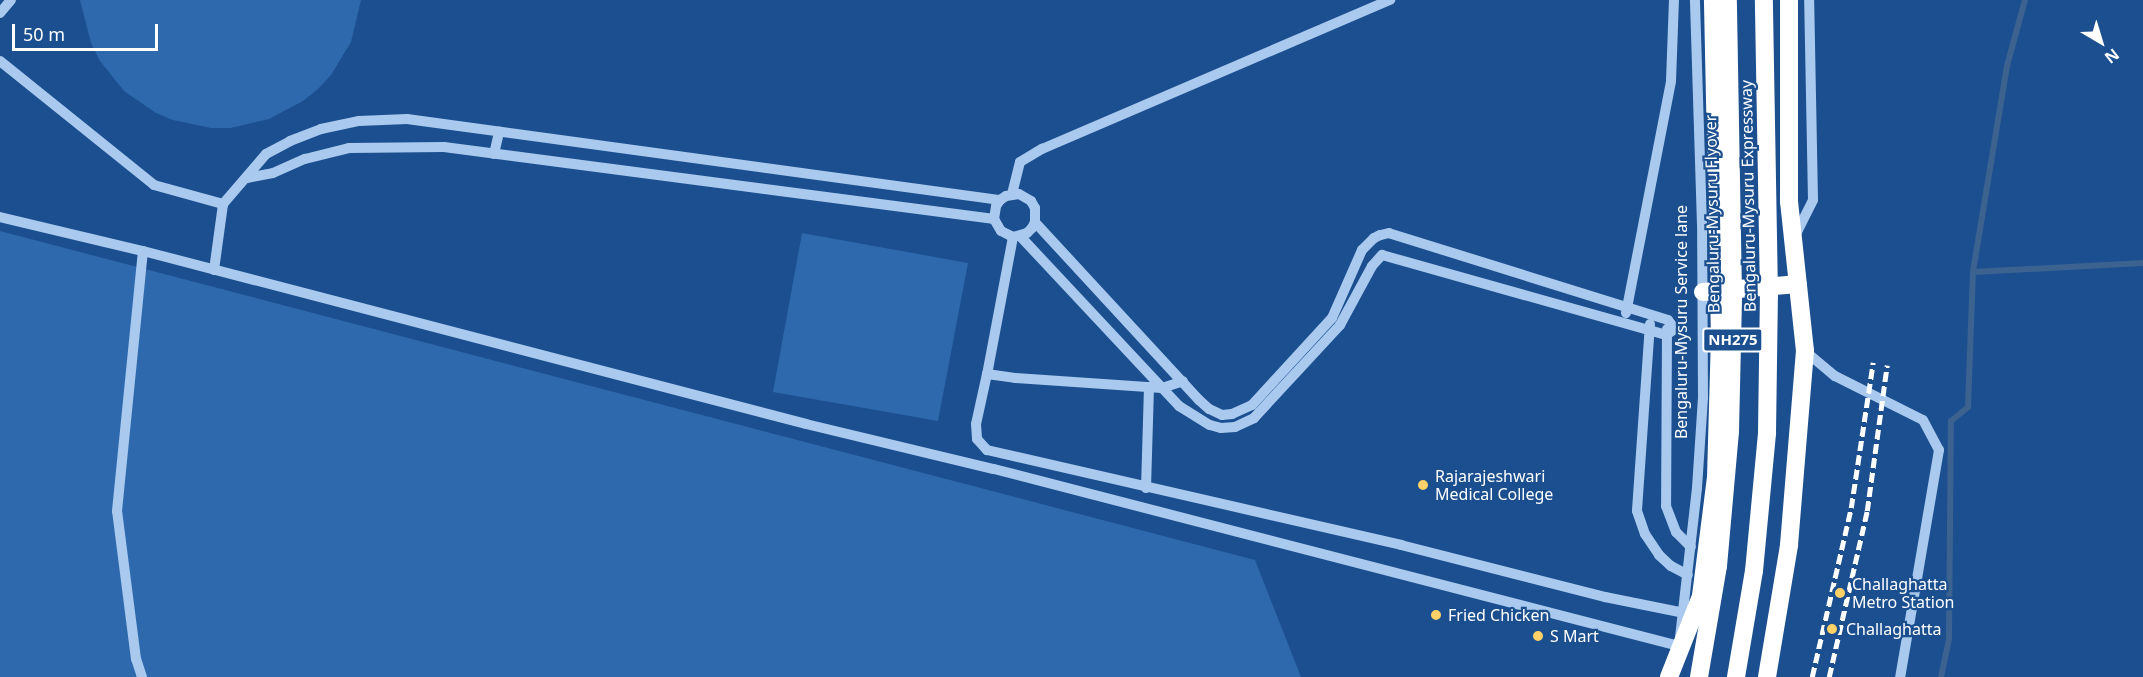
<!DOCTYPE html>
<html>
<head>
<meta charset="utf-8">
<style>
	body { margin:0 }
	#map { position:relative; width:2143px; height:677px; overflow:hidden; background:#1b4f8f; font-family:"Noto Sans",sans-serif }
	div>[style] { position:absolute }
	.green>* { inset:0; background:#2e69ad }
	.stream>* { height:6px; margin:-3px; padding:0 3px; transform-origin:3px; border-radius:3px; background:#3c6290 }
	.minor>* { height:10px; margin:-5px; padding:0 5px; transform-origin:5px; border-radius:5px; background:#a9c9ee }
	.highway>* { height:18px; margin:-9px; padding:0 9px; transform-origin:9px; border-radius:9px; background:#fff }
	.rail>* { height:4.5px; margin-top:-2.25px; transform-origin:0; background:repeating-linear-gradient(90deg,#fff 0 10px,transparent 0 14.5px) }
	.highway-bridge>* { height:18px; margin:-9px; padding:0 9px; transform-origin:9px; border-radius:9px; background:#fff }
	.dots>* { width:16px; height:16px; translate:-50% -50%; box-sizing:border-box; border:3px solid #1b4f8f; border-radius:50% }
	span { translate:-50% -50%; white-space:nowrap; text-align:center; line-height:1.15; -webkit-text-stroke:4.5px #1b4f8f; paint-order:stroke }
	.shield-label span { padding:2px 4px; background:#1b4f8f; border:2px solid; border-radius:4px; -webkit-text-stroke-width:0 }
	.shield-label { font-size:15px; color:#fff; font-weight:700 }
	.street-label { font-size:16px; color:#fff }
	.poi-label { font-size:16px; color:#fff }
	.left { translate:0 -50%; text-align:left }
	.north { position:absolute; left:2071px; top:12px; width:60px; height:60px; -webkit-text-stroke:4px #1b4f8f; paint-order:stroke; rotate:142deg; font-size:16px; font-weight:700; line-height:24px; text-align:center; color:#fff }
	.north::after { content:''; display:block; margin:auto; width:21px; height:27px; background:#fff; clip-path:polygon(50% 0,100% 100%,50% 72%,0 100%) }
	.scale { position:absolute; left:12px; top:24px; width:146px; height:27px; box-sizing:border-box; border:3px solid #fff; border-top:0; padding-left:8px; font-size:18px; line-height:21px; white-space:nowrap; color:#fff; -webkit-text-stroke:4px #1b4f8f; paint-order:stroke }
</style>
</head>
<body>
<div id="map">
	<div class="green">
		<div style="clip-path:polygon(80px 0,361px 0,351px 42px,331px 75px,318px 89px,303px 101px,269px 119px,231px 128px,211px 128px,173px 120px,156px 113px,124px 91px,100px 61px,91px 43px)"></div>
		<div style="clip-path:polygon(0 231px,1255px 560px,1301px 677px,0 677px)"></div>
		<div style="clip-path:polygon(802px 233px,968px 263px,938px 421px,773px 392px)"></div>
	</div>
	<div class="stream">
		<div style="left:2025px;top:0;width:68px;rotate:105.3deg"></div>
		<div style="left:2007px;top:66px;width:209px;rotate:99.4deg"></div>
		<div style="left:1973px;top:272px;width:170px;rotate:-3deg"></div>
		<div style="left:1941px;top:677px;width:40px;rotate:-78deg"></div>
		<div style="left:1949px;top:638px;width:217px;rotate:-89.5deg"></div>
		<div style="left:1951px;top:421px;width:22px;rotate:-39deg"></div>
		<div style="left:1968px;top:407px;width:135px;rotate:-87.9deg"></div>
	</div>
	<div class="minor">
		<div style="left:0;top:13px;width:17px;rotate:-50deg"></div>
		<div style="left:0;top:61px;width:198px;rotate:38.8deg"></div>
		<div style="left:154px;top:185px;width:72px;rotate:15.4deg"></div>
		<div style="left:223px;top:204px;width:66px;rotate:-49.3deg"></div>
		<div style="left:266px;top:154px;width:27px;rotate:-28deg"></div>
		<div style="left:290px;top:141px;width:33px;rotate:-21deg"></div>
		<div style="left:321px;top:129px;width:39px;rotate:-12deg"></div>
		<div style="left:359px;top:121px;width:48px;rotate:-2.4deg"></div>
		<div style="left:407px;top:119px;width:599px;rotate:7.78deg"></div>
		<div style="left:1000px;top:200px;width:7px;rotate:-34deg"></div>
		<div style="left:1006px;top:196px;width:13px;rotate:-9deg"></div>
		<div style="left:1019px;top:194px;width:14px;rotate:30deg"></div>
		<div style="left:1031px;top:201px;width:8px;rotate:60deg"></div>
		<div style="left:1035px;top:208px;width:14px;rotate:90deg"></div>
		<div style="left:1035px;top:222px;width:7px;rotate:117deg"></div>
		<div style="left:1032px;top:228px;width:7px;rotate:135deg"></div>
		<div style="left:1027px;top:233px;width:15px;rotate:164deg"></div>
		<div style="left:1013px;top:237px;width:13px;rotate:-153deg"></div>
		<div style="left:1001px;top:231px;width:14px;rotate:-120deg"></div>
		<div style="left:994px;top:219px;width:13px;rotate:-81deg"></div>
		<div style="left:996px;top:206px;width:7px;rotate:-56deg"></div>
		<div style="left:494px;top:154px;width:23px;rotate:-77deg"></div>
		<div style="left:247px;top:178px;width:26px;rotate:-11deg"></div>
		<div style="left:273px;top:173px;width:35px;rotate:-24deg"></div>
		<div style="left:305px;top:159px;width:45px;rotate:-14deg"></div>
		<div style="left:349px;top:148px;width:95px;rotate:-0.6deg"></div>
		<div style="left:444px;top:147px;width:555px;rotate:7.46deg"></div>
		<div style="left:1012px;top:194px;width:33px;rotate:-76deg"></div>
		<div style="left:1020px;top:162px;width:26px;rotate:-31deg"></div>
		<div style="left:1042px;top:149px;width:379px;rotate:-23.2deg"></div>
		<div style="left:0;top:217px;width:147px;rotate:13.4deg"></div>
		<div style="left:143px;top:251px;width:685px;rotate:14.62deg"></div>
		<div style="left:806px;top:424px;width:193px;rotate:13.5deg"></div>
		<div style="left:994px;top:469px;width:707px;rotate:14.49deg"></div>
		<div style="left:1679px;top:646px;width:159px;rotate:-83.5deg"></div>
		<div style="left:1697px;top:488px;width:90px;rotate:-86.2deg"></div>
		<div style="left:1703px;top:398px;width:173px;rotate:-90.3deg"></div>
		<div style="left:1702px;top:225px;width:225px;rotate:-91.8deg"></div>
		<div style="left:1020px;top:236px;width:233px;rotate:46.9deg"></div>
		<div style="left:1179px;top:406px;width:36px;rotate:32deg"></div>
		<div style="left:1210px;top:425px;width:11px;rotate:15deg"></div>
		<div style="left:1221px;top:428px;width:14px;rotate:-4deg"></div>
		<div style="left:1235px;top:427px;width:21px;rotate:-25deg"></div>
		<div style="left:1254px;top:418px;width:127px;rotate:-47.2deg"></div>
		<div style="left:1340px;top:325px;width:67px;rotate:-61.5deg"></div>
		<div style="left:1372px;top:266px;width:15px;rotate:-48deg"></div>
		<div style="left:1382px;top:255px;width:295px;rotate:15.7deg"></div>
		<div style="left:1666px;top:335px;width:11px;rotate:-34deg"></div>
		<div style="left:1675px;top:329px;width:11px;rotate:-128deg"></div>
		<div style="left:1668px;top:320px;width:292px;rotate:-162.7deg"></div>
		<div style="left:1389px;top:233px;width:9px;rotate:167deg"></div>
		<div style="left:1380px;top:235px;width:7px;rotate:153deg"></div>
		<div style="left:1374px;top:238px;width:17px;rotate:135deg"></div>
		<div style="left:1362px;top:250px;width:74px;rotate:113.8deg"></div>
		<div style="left:1332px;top:318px;width:118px;rotate:132.6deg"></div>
		<div style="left:1252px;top:405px;width:22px;rotate:156deg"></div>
		<div style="left:1232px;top:414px;width:10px;rotate:174deg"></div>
		<div style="left:1222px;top:415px;width:14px;rotate:-155deg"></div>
		<div style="left:1209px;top:409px;width:13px;rotate:-138deg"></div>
		<div style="left:1199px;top:400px;width:242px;rotate:-132.7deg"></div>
		<div style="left:1013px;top:237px;width:139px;rotate:100.7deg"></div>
		<div style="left:987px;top:374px;width:28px;rotate:8deg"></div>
		<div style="left:1015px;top:378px;width:147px;rotate:3.9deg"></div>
		<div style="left:1162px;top:388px;width:22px;rotate:-18deg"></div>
		<div style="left:1794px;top:238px;width:42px;rotate:-63.4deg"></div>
		<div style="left:1813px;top:200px;width:200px;rotate:-91.1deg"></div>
		<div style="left:214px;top:270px;width:67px;rotate:-82.2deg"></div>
		<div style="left:1626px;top:313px;width:236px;rotate:-79deg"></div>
		<div style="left:1671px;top:81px;width:81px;rotate:-87.9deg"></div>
		<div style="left:1650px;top:324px;width:187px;rotate:94deg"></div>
		<div style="left:1637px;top:511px;width:24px;rotate:71deg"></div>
		<div style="left:1645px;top:534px;width:25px;rotate:56deg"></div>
		<div style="left:1659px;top:555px;width:16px;rotate:43deg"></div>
		<div style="left:1671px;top:566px;width:19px;rotate:28deg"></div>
		<div style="left:1667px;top:329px;width:177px;rotate:90.3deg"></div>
		<div style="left:1666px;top:506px;width:28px;rotate:69deg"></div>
		<div style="left:1676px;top:532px;width:21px;rotate:45deg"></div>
		<div style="left:1805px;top:351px;width:39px;rotate:40deg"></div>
		<div style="left:1835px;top:376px;width:98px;rotate:26.6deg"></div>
		<div style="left:1923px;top:420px;width:34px;rotate:62deg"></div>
		<div style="left:1939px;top:450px;width:230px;rotate:99.7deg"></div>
		<div style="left:987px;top:374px;width:51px;rotate:102.4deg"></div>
		<div style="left:976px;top:424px;width:15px;rotate:86deg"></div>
		<div style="left:977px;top:439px;width:15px;rotate:48deg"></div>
		<div style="left:987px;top:450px;width:425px;rotate:12.9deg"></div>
		<div style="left:1401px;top:545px;width:211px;rotate:14.3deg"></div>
		<div style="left:1605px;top:597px;width:81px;rotate:11.4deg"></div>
		<div style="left:1146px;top:488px;width:101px;rotate:-88.3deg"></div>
		<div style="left:142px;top:677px;width:19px;rotate:-108deg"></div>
		<div style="left:136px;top:659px;width:149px;rotate:-97.3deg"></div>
		<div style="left:117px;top:511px;width:261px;rotate:-84.3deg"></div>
	</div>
	<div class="highway">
		<div style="left:1703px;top:292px;width:95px;rotate:-4.8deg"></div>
		<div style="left:1669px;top:677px;width:87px;rotate:-68.4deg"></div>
		<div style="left:1701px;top:596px;width:119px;rotate:-82.8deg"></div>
		<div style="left:1716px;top:478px;width:140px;rotate:-88.4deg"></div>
		<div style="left:1720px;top:338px;width:338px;rotate:-91.2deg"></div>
		<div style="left:1767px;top:677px;width:134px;rotate:-80.5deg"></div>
		<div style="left:1789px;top:545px;width:195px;rotate:-85.3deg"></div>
		<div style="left:1805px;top:351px;width:150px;rotate:-96.1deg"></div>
		<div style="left:1789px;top:202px;width:202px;rotate:-90deg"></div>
	</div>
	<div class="rail">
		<div style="left:1812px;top:677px;width:173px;rotate:-77deg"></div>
		<div style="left:1851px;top:508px;width:147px;rotate:-81.4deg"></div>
		<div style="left:1829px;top:677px;width:170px;rotate:-77.1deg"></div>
		<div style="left:1867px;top:511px;width:147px;rotate:-82.2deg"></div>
	</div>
	<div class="highway-bridge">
		<div style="left:1699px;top:677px;width:113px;rotate:-80.3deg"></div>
		<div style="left:1718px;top:566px;width:136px;rotate:-84.9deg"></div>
		<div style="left:1730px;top:431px;width:136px;rotate:-88.7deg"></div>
		<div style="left:1733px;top:295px;width:295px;rotate:-91deg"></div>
		<div style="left:1736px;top:677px;width:108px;rotate:-80.4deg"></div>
		<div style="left:1754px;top:571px;width:139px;rotate:-84.6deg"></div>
		<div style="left:1767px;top:433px;width:138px;rotate:-89.2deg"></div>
		<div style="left:1769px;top:295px;width:295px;rotate:-91deg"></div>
	</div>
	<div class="dots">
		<div style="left:1423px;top:485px;background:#ffd166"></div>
		<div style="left:1840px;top:593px;background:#ffd166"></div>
		<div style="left:1436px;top:615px;background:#ffd166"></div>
		<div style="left:1832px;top:629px;background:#ffd166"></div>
		<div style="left:1538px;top:636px;background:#ffd166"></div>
	</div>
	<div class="shield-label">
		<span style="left:1733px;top:340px">NH275</span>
	</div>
	<div class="street-label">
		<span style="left:1748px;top:196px;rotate:-91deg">Bengaluru-Mysuru Expressway</span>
		<span style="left:1712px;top:214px;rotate:-91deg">Bengaluru-Mysuru Flyover</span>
		<span style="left:1681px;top:322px;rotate:-90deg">Bengaluru-Mysuru Service lane</span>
	</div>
	<div class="poi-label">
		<span class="left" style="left:1435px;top:485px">Rajarajeshwari<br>Medical College</span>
		<span class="left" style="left:1852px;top:593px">Challaghatta<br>Metro Station</span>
		<span class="left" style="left:1448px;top:615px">Fried Chicken</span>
		<span class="left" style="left:1846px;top:629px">Challaghatta</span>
		<span class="left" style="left:1550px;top:636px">S Mart</span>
	</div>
	<div class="north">N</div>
	<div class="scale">50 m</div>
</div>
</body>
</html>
